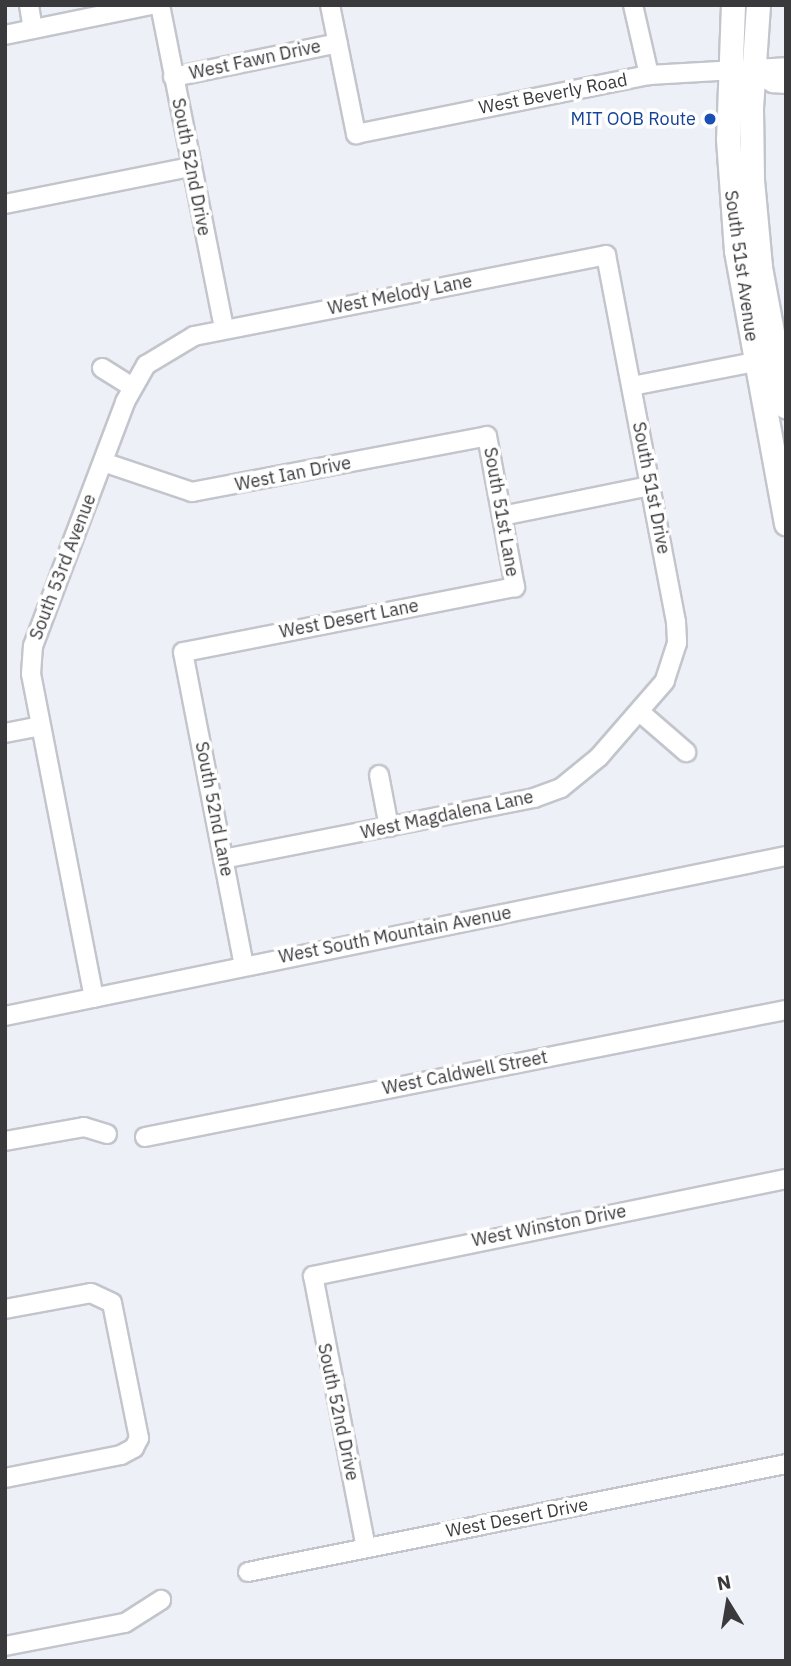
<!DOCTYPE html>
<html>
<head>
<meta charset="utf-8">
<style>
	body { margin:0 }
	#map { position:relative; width:791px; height:1666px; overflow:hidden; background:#eef0f7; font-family:"IBM Plex Sans",sans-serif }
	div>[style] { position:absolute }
	.roads { filter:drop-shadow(2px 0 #c3c5cc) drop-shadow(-2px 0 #c3c5cc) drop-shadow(0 2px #c3c5cc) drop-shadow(0 -2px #c3c5cc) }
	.minor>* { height:18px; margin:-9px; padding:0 9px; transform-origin:9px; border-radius:9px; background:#fff }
	.major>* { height:23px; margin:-11.5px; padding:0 11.5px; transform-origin:11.5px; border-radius:11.5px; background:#fff }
	.dots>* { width:19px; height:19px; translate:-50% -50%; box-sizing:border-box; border:4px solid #fff; border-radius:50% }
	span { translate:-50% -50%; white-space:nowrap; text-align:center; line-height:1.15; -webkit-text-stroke:7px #fff; paint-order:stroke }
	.street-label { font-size:18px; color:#3a3a3d }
	.transit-label { font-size:18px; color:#164399 }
	.right { translate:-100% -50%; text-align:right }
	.frame { position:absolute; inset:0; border:7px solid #3a3a3d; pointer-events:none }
	.north { position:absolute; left:693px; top:1568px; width:70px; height:70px; -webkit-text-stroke:5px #fff; paint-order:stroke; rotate:349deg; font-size:19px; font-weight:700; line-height:28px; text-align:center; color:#3a3a3d }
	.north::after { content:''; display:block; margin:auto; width:24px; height:32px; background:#3a3a3d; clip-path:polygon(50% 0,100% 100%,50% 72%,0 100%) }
</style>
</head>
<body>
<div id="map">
	<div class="roads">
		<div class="minor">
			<div style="left:29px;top:5px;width:24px;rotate:81deg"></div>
			<div style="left:160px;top:5px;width:330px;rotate:78.8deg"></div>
			<div style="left:330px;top:5px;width:132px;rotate:78.6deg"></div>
			<div style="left:356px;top:134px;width:299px;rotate:-11.4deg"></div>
			<div style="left:649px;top:75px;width:137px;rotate:-3.3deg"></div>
			<div style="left:633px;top:5px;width:72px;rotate:77.1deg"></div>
			<div style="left:5px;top:35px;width:149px;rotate:-11.6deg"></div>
			<div style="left:752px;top:70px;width:25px;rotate:32deg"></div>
			<div style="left:773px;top:83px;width:13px;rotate:4deg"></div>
			<div style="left:173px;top:77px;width:168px;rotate:-11.6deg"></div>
			<div style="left:5px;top:204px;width:190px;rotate:-11.3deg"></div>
			<div style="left:102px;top:368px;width:36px;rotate:32deg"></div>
			<div style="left:632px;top:386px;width:140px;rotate:-11.1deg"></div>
			<div style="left:103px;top:462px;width:94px;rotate:18.6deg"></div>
			<div style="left:192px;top:492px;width:300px;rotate:-10.7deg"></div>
			<div style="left:487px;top:436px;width:154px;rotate:79.5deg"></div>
			<div style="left:515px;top:587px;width:338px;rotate:168.9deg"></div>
			<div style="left:183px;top:652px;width:320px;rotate:79deg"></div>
			<div style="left:502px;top:516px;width:151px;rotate:-11.5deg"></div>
			<div style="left:641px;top:713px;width:60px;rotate:40.9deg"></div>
			<div style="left:5px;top:733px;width:36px;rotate:-11deg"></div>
			<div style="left:379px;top:775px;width:53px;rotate:79.1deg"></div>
			<div style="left:94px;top:998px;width:330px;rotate:-101deg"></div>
			<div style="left:31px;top:674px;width:28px;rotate:-86deg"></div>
			<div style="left:33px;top:646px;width:261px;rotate:-69.3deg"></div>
			<div style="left:125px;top:402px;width:43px;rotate:-60.4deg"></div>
			<div style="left:146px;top:365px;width:56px;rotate:-31.1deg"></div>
			<div style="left:194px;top:336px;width:420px;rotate:-11.1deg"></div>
			<div style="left:606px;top:255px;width:374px;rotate:79.2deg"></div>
			<div style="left:676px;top:622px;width:21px;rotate:87deg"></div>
			<div style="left:677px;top:643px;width:40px;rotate:108deg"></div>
			<div style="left:665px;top:681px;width:101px;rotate:131deg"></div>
			<div style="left:599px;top:757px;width:49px;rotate:140.8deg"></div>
			<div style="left:561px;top:788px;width:29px;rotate:160deg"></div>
			<div style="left:534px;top:798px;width:317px;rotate:168.9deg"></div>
			<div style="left:5px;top:1016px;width:797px;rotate:-11.58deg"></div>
			<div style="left:145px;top:1137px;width:653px;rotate:-11.21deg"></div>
			<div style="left:5px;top:1141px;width:80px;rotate:-10deg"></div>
			<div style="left:84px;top:1127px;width:24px;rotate:17deg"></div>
			<div style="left:5px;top:1309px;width:87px;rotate:-10.5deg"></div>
			<div style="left:91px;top:1293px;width:23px;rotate:25deg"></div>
			<div style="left:112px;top:1303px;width:138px;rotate:78.7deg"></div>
			<div style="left:139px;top:1438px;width:11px;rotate:117deg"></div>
			<div style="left:134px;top:1448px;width:15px;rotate:152deg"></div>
			<div style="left:121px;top:1455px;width:118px;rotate:168.8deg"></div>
			<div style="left:366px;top:1548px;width:277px;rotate:-101deg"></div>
			<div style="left:313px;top:1276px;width:483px;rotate:-11.6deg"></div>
			<div style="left:248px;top:1572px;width:549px;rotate:-11.35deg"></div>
			<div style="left:5px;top:1646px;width:122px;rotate:-10.9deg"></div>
			<div style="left:125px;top:1623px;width:43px;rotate:-32.6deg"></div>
		</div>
		<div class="major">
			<div style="left:733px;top:5px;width:134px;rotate:92.1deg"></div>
			<div style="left:728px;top:139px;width:112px;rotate:85.9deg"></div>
			<div style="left:736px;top:251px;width:277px;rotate:79.6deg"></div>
			<div style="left:758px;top:5px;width:103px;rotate:93.9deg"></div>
			<div style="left:751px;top:108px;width:72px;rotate:89.2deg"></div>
			<div style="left:752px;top:180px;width:87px;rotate:84.7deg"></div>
			<div style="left:760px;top:267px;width:142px;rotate:79.5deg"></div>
		</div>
	</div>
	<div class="dots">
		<div style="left:710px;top:119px;background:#1a4fb4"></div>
	</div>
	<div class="street-label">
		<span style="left:255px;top:60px;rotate:-12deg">West Fawn Drive</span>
		<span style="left:553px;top:94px;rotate:-11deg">West Beverly Road</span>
		<span style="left:191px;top:167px;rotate:79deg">South 52nd Drive</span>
		<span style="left:741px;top:266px;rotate:82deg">South 51st Avenue</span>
		<span style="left:400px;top:295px;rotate:-11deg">West Melody Lane</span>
		<span style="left:293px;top:474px;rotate:-11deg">West Ian Drive</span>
		<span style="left:651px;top:488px;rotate:79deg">South 51st Drive</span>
		<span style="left:501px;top:512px;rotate:80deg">South 51st Lane</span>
		<span style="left:63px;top:567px;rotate:-69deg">South 53rd Avenue</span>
		<span style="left:349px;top:619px;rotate:-11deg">West Desert Lane</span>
		<span style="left:214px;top:809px;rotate:79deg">South 52nd Lane</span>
		<span style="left:447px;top:815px;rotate:-12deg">West Magdalena Lane</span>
		<span style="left:395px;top:935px;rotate:-11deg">West South Mountain Avenue</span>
		<span style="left:465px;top:1073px;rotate:-11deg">West Caldwell Street</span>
		<span style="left:549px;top:1226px;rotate:-11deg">West Winston Drive</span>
		<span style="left:338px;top:1412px;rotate:78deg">South 52nd Drive</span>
		<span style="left:517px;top:1518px;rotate:-11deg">West Desert Drive</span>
	</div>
	<div class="transit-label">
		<span class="right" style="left:696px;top:119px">MIT OOB Route</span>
	</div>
	<div class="frame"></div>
	<div class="north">N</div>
</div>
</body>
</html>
